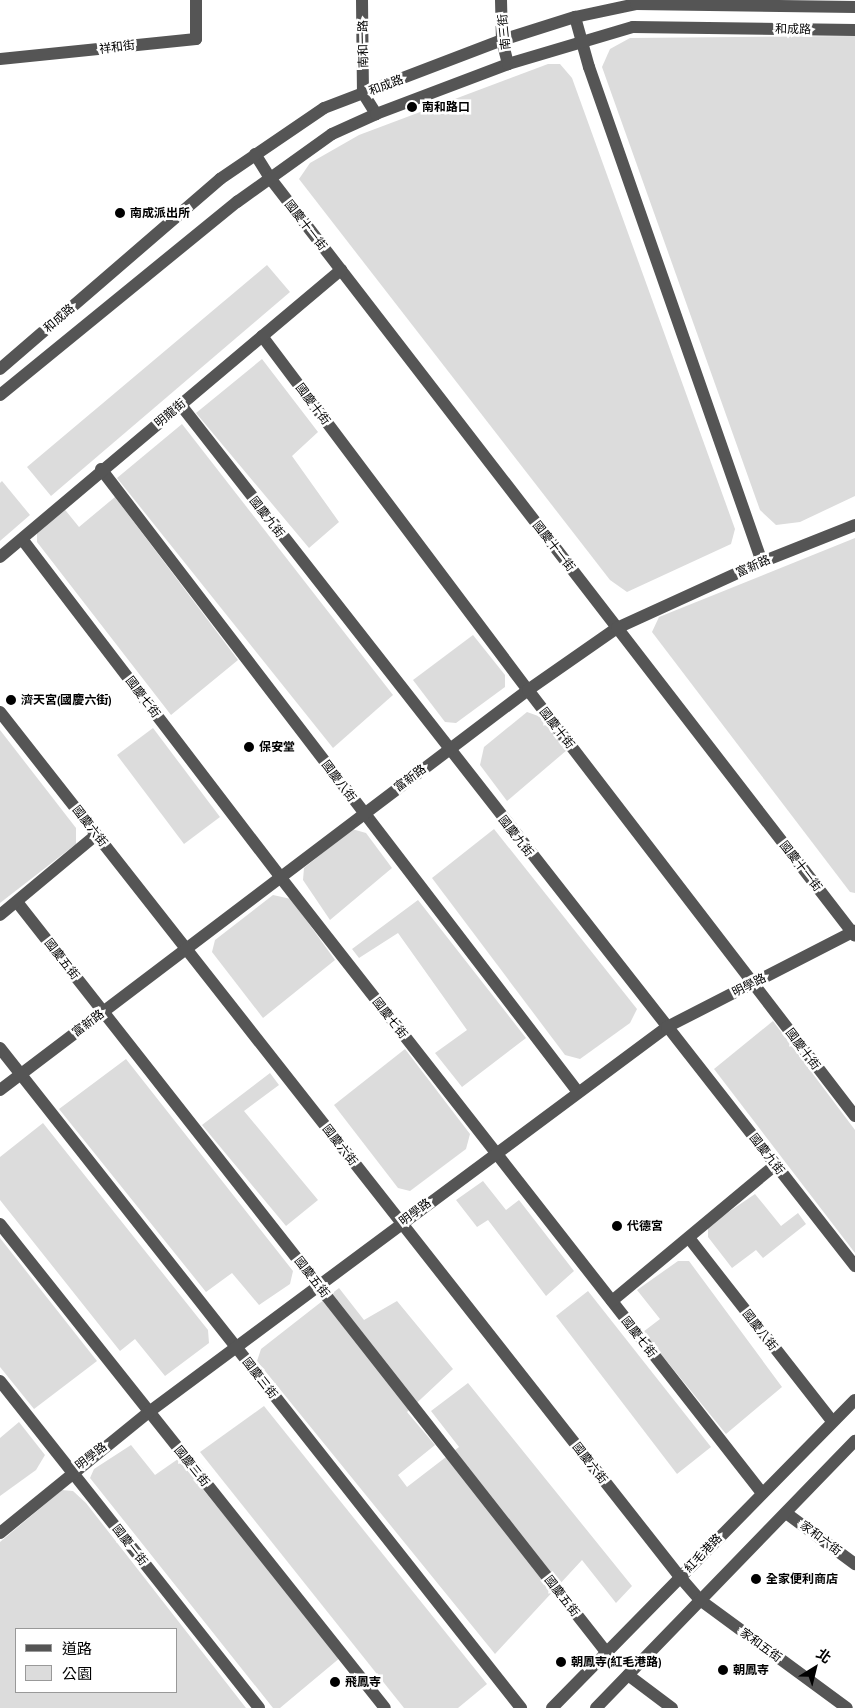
<!DOCTYPE html>
<html>
<head>
<meta charset="utf-8">
<style>
	body { margin:0 }
	#map { position:relative; width:855px; height:1708px; overflow:hidden; background:#fff; font-family:"PT Sans Narrow","Noto Sans TC",sans-serif }
	div>[style] { position:absolute }
	.green>* { inset:0; background:#dcdcdc }
	.minor>* { height:12px; margin:-6px; padding:0 6px; transform-origin:6px; border-radius:6px; background:#555 }
	.dots>* { width:14px; height:14px; translate:-50% -50%; box-sizing:border-box; border:2px solid #fff; border-radius:50% }
	span { translate:-50% -50%; white-space:nowrap; text-align:center; line-height:1.15; -webkit-text-stroke:5px #fff; paint-order:stroke }
	.street-label { font-size:12px; color:#000 }
	.poi-label { font-size:12px; color:#000; font-weight:700 }
	.left { translate:0 -50%; text-align:left }
	.legend { position:absolute; left:15px; top:1628px; width:162px; height:65px; box-sizing:border-box; background:#fff; border:1px solid #999; margin:0; padding:6px 9px; list-style:none; font-size:15px; color:#000 }
	.legend li { display:flex; align-items:center; gap:10px; height:25px }
	.legend b { width:25px; border:1px solid #999 }
	.north { position:absolute; left:790px; top:1643px; width:50px; height:50px; -webkit-text-stroke:4px #fff; paint-order:stroke; rotate:36deg; font-size:14px; font-weight:700; line-height:20px; text-align:center; color:#000 }
	.north::after { content:''; display:block; margin:auto; width:18px; height:22px; background:#000; clip-path:polygon(50% 0,100% 100%,50% 72%,0 100%) }
</style>
</head>
<body>
<div id="map">
	<div class="green">
		<div style="clip-path:polygon(855px 36px,855px 496px,800px 522px,776px 525px,760px 510px,602px 67px,610px 49px,630px 38px)"></div>
		<div style="clip-path:polygon(548px 64px,560px 64px,572px 78px,735px 529px,731px 544px,627px 592px,610px 580px,299px 179px,310px 163px,359px 135px)"></div>
		<div style="clip-path:polygon(267px 265px,290px 292px,51px 496px,27px 467px)"></div>
		<div style="clip-path:polygon(262px 359px,318px 432px,292px 456px,339px 522px,309px 548px,196px 413px)"></div>
		<div style="clip-path:polygon(182px 424px,393px 695px,333px 748px,117px 478px)"></div>
		<div style="clip-path:polygon(2px 481px,30px 515px,0 541px,0 483px)"></div>
		<div style="clip-path:polygon(115px 497px,238px 660px,171px 715px,37px 542px,37px 532px,62px 506px,79px 527px)"></div>
		<div style="clip-path:polygon(855px 538px,855px 893px,850px 892px,652px 632px,659px 617px)"></div>
		<div style="clip-path:polygon(473px 635px,505px 675px,505px 687px,456px 723px,445px 722px,413px 680px)"></div>
		<div style="clip-path:polygon(527px 712px,541px 717px,567px 750px,507px 801px,480px 765px,484px 747px)"></div>
		<div style="clip-path:polygon(153px 728px,220px 817px,184px 844px,117px 755px)"></div>
		<div style="clip-path:polygon(0 730px,76px 828px,76px 844px,0 903px)"></div>
		<div style="clip-path:polygon(352px 829px,366px 833px,392px 868px,330px 920px,303px 880px,304px 868px)"></div>
		<div style="clip-path:polygon(494px 829px,637px 1009px,630px 1023px,580px 1059px,565px 1055px,432px 878px)"></div>
		<div style="clip-path:polygon(273px 895px,291px 899px,335px 960px,263px 1018px,212px 952px,215px 940px)"></div>
		<div style="clip-path:polygon(418px 900px,526px 1038px,462px 1087px,435px 1053px,467px 1030px,398px 933px,359px 958px,352px 949px)"></div>
		<div style="clip-path:polygon(773px 1021px,855px 1130px,855px 1253px,714px 1069px)"></div>
		<div style="clip-path:polygon(405px 1049px,470px 1134px,466px 1149px,410px 1191px,398px 1188px,334px 1105px)"></div>
		<div style="clip-path:polygon(126px 1059px,293px 1271px,290px 1284px,259px 1305px,232px 1273px,206px 1292px,59px 1109px)"></div>
		<div style="clip-path:polygon(270px 1073px,279px 1085px,244px 1111px,318px 1200px,286px 1226px,202px 1125px)"></div>
		<div style="clip-path:polygon(43px 1123px,208px 1330px,209px 1343px,165px 1376px,135px 1339px,120px 1351px,0 1200px,0 1157px)"></div>
		<div style="clip-path:polygon(483px 1181px,506px 1210px,519px 1200px,574px 1271px,546px 1296px,488px 1220px,477px 1227px,456px 1200px)"></div>
		<div style="clip-path:polygon(755px 1194px,781px 1226px,798px 1213px,806px 1224px,763px 1258px,756px 1250px,732px 1268px,708px 1237px,708px 1226px)"></div>
		<div style="clip-path:polygon(0 1238px,97px 1361px,34px 1409px,0 1367px)"></div>
		<div style="clip-path:polygon(678px 1261px,689px 1261px,782px 1387px,726px 1434px,643px 1332px,660px 1319px,637px 1290px)"></div>
		<div style="clip-path:polygon(339px 1288px,364px 1320px,397px 1301px,453px 1369px,407px 1412px,435px 1445px,398px 1475px,407px 1487px,459px 1447px,431px 1411px,468px 1383px,632px 1586px,616px 1603px,582px 1560px,495px 1654px,257px 1361px,261px 1349px)"></div>
		<div style="clip-path:polygon(588px 1291px,711px 1447px,677px 1474px,556px 1316px)"></div>
		<div style="clip-path:polygon(264px 1406px,487px 1684px,458px 1708px,404px 1708px,200px 1452px)"></div>
		<div style="clip-path:polygon(19px 1422px,45px 1455px,36px 1470px,0 1496px,0 1438px)"></div>
		<div style="clip-path:polygon(131px 1445px,155px 1475px,178px 1459px,341px 1657px,280px 1708px,273px 1708px,90px 1478px,94px 1469px)"></div>
		<div style="clip-path:polygon(evenodd,62px 1490px,73px 1491px,86px 1503px,246px 1708px,0 1708px,0 1542px,62px 1490px,16px 1629px,176px 1629px,176px 1692px,16px 1692px,16px 1629px)"></div>
	</div>
	<div class="minor">
		<div style="left:362px;top:0;width:93px;rotate:89.4deg"></div>
		<div style="left:363px;top:93px;width:25px;rotate:58deg"></div>
		<div style="left:501px;top:0;width:40px;rotate:88.6deg"></div>
		<div style="left:502px;top:40px;width:25px;rotate:76deg"></div>
		<div style="left:575px;top:17px;width:52px;rotate:74.4deg"></div>
		<div style="left:589px;top:67px;width:524px;rotate:70.74deg"></div>
		<div style="left:0;top:59px;width:197px;rotate:-5.8deg"></div>
		<div style="left:196px;top:39px;width:39px;rotate:-90deg"></div>
		<div style="left:255px;top:154px;width:28px;rotate:58deg"></div>
		<div style="left:270px;top:178px;width:957px;rotate:52.34deg"></div>
		<div style="left:262px;top:336px;width:443px;rotate:53.1deg"></div>
		<div style="left:528px;top:690px;width:537px;rotate:52.49deg"></div>
		<div style="left:0;top:369px;width:291px;rotate:-40.8deg"></div>
		<div style="left:220px;top:179px;width:126px;rotate:-34.3deg"></div>
		<div style="left:324px;top:108px;width:191px;rotate:-20.9deg"></div>
		<div style="left:502px;top:40px;width:77px;rotate:-17.5deg"></div>
		<div style="left:575px;top:17px;width:62px;rotate:-12deg"></div>
		<div style="left:636px;top:4px;width:219px;rotate:0.8deg"></div>
		<div style="left:0;top:395px;width:306px;rotate:-39.2deg"></div>
		<div style="left:237px;top:202px;width:117px;rotate:-35.6deg"></div>
		<div style="left:332px;top:134px;width:48px;rotate:-24.4deg"></div>
		<div style="left:376px;top:114px;width:141px;rotate:-20.7deg"></div>
		<div style="left:508px;top:64px;width:130px;rotate:-16.5deg"></div>
		<div style="left:633px;top:27px;width:222px;rotate:0.8deg"></div>
		<div style="left:180px;top:404px;width:1095px;rotate:51.94deg"></div>
		<div style="left:101px;top:469px;width:785px;rotate:52.56deg"></div>
		<div style="left:22px;top:539px;width:427px;rotate:52.6deg"></div>
		<div style="left:281px;top:878px;width:781px;rotate:51.97deg"></div>
		<div style="left:0;top:557px;width:446px;rotate:-40.1deg"></div>
		<div style="left:0;top:712px;width:1100px;rotate:51.83deg"></div>
		<div style="left:680px;top:1577px;width:30px;rotate:49deg"></div>
		<div style="left:700px;top:1600px;width:182px;rotate:36.3deg"></div>
		<div style="left:17px;top:902px;width:955px;rotate:51.85deg"></div>
		<div style="left:0;top:915px;width:125px;rotate:-39.8deg"></div>
		<div style="left:0;top:1048px;width:841px;rotate:51.71deg"></div>
		<div style="left:0;top:1090px;width:662px;rotate:-37.15deg"></div>
		<div style="left:528px;top:690px;width:108px;rotate:-34.9deg"></div>
		<div style="left:617px;top:628px;width:159px;rotate:-24.5deg"></div>
		<div style="left:762px;top:562px;width:100px;rotate:-21.7deg"></div>
		<div style="left:0;top:1224px;width:618px;rotate:51.5deg"></div>
		<div style="left:689px;top:1238px;width:232px;rotate:52deg"></div>
		<div style="left:612px;top:1301px;width:212px;rotate:-39.8deg"></div>
		<div style="left:0;top:1381px;width:417px;rotate:51.6deg"></div>
		<div style="left:786px;top:1513px;width:86px;rotate:36.5deg"></div>
		<div style="left:0;top:1533px;width:192px;rotate:-39.1deg"></div>
		<div style="left:149px;top:1412px;width:645px;rotate:-36.62deg"></div>
		<div style="left:667px;top:1027px;width:211px;rotate:-27.1deg"></div>
		<div style="left:628px;top:1675px;width:55px;rotate:36.9deg"></div>
		<div style="left:552px;top:1708px;width:432px;rotate:-45.5deg"></div>
		<div style="left:596px;top:1708px;width:372px;rotate:-45.9deg"></div>
	</div>
	<div class="dots">
		<div style="left:412px;top:107px;background:#000"></div>
		<div style="left:120px;top:213px;background:#000"></div>
		<div style="left:11px;top:700px;background:#000"></div>
		<div style="left:249px;top:747px;background:#000"></div>
		<div style="left:617px;top:1226px;background:#000"></div>
		<div style="left:756px;top:1579px;background:#000"></div>
		<div style="left:561px;top:1662px;background:#000"></div>
		<div style="left:723px;top:1670px;background:#000"></div>
		<div style="left:335px;top:1682px;background:#000"></div>
	</div>
	<div class="street-label">
		<span style="left:793px;top:29px;rotate:1deg">和成路</span>
		<span style="left:504px;top:32px;rotate:-96deg">南三街</span>
		<span style="left:363px;top:44px;rotate:-91deg">南和一路</span>
		<span style="left:117px;top:47px;rotate:-7deg">祥和街</span>
		<span style="left:386px;top:85px;rotate:-21deg">和成路</span>
		<span style="left:306px;top:225px;rotate:52deg">國慶十一街</span>
		<span style="left:59px;top:318px;rotate:-41deg">和成路</span>
		<span style="left:313px;top:404px;rotate:53deg">國慶十街</span>
		<span style="left:170px;top:413px;rotate:-40deg">明龍街</span>
		<span style="left:267px;top:517px;rotate:52deg">國慶九街</span>
		<span style="left:554px;top:546px;rotate:52deg">國慶十一街</span>
		<span style="left:753px;top:566px;rotate:-24deg">富新路</span>
		<span style="left:143px;top:697px;rotate:53deg">國慶七街</span>
		<span style="left:557px;top:728px;rotate:52deg">國慶十街</span>
		<span style="left:410px;top:778px;rotate:-37deg">富新路</span>
		<span style="left:339px;top:781px;rotate:53deg">國慶八街</span>
		<span style="left:90px;top:826px;rotate:52deg">國慶六街</span>
		<span style="left:516px;top:836px;rotate:52deg">國慶九街</span>
		<span style="left:801px;top:866px;rotate:52deg">國慶十一街</span>
		<span style="left:62px;top:959px;rotate:52deg">國慶五街</span>
		<span style="left:749px;top:985px;rotate:-27deg">明學路</span>
		<span style="left:390px;top:1018px;rotate:52deg">國慶七街</span>
		<span style="left:88px;top:1023px;rotate:-37deg">富新路</span>
		<span style="left:803px;top:1049px;rotate:53deg">國慶十街</span>
		<span style="left:340px;top:1145px;rotate:52deg">國慶六街</span>
		<span style="left:767px;top:1154px;rotate:52deg">國慶九街</span>
		<span style="left:415px;top:1212px;rotate:-37deg">明學路</span>
		<span style="left:312px;top:1277px;rotate:52deg">國慶五街</span>
		<span style="left:760px;top:1330px;rotate:52deg">國慶八街</span>
		<span style="left:639px;top:1337px;rotate:52deg">國慶七街</span>
		<span style="left:260px;top:1378px;rotate:52deg">國慶三街</span>
		<span style="left:91px;top:1456px;rotate:-38deg">明學路</span>
		<span style="left:590px;top:1463px;rotate:52deg">國慶六街</span>
		<span style="left:192px;top:1466px;rotate:51deg">國慶二街</span>
		<span style="left:821px;top:1538px;rotate:37deg">家和六街</span>
		<span style="left:130px;top:1545px;rotate:52deg">國慶一街</span>
		<span style="left:703px;top:1553px;rotate:-46deg">紅毛港路</span>
		<span style="left:562px;top:1596px;rotate:52deg">國慶五街</span>
		<span style="left:761px;top:1645px;rotate:36deg">家和五街</span>
	</div>
	<div class="poi-label">
		<span class="left" style="left:422px;top:107px">南和路口</span>
		<span class="left" style="left:130px;top:213px">南成派出所</span>
		<span class="left" style="left:21px;top:700px">濟天宮(國慶六街)</span>
		<span class="left" style="left:259px;top:747px">保安堂</span>
		<span class="left" style="left:627px;top:1226px">代德宮</span>
		<span class="left" style="left:766px;top:1579px">全家便利商店</span>
		<span class="left" style="left:571px;top:1662px">朝鳳寺(紅毛港路)</span>
		<span class="left" style="left:733px;top:1670px">朝鳳寺</span>
		<span class="left" style="left:345px;top:1682px">飛鳳寺</span>
	</div>
	<ul class="legend">
	<li><b style="height:6px;background:#555"></b>道路</li>
	<li><b style="height:14px;background:#dcdcdc"></b>公園</li>
	</ul>
	<div class="north">北</div>
</div>
</body>
</html>
